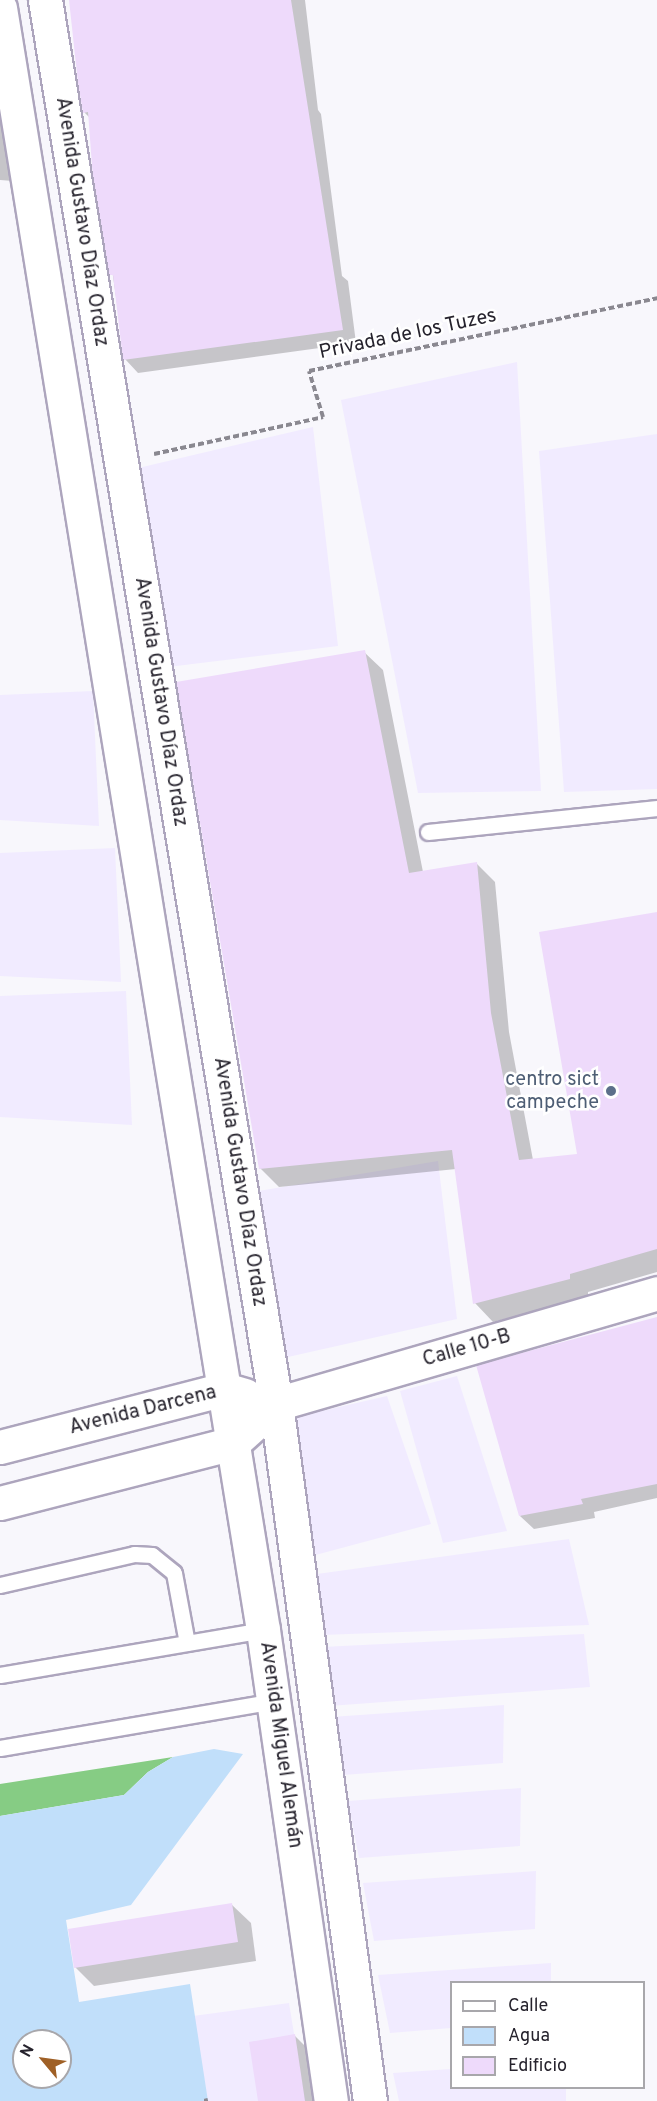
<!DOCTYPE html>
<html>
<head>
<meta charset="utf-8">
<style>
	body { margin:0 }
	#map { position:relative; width:657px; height:2101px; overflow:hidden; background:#f8f7fc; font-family:Overpass,sans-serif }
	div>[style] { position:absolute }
	.built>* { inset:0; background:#f1ebff }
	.forest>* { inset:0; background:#86cc84 }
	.water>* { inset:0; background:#c1dffa }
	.shadow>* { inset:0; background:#0003 }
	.building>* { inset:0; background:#eedafb }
	.path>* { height:4px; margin-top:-2px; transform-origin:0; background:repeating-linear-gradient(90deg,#8a8890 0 6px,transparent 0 9px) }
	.roads { filter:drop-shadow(2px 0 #ada5bd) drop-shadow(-2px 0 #ada5bd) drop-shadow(0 2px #ada5bd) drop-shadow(0 -2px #ada5bd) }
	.lane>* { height:15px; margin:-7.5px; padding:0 7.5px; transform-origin:7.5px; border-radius:7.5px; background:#fff }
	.secondary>* { height:33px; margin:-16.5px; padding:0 16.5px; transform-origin:16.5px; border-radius:16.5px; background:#fff }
	.dots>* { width:16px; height:16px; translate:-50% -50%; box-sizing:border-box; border:3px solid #fff; border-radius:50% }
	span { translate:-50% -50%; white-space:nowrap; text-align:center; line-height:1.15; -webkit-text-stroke:5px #fff; paint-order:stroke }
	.street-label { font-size:20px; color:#26232d }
	.service-label { font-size:20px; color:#4e5e75 }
	.right { translate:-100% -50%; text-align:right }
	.legend { position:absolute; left:450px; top:1981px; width:195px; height:108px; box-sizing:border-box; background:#fff; border:2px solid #a8a7ab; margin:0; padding:8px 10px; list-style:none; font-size:18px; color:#26232d }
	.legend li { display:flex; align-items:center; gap:12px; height:30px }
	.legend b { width:30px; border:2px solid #a8a7ab }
	.north { position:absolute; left:12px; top:2029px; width:60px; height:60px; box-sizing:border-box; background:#fff; border:2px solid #a8a7ab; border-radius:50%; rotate:299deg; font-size:16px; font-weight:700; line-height:24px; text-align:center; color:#26232d }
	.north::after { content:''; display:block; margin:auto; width:21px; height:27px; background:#9f6026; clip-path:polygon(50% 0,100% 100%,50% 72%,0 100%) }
</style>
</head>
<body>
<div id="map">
	<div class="built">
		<div style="clip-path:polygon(517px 362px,541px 791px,418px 793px,341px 400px)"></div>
		<div style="clip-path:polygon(313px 427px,338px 646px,168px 667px,134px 469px)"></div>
		<div style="clip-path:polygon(657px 434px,657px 789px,564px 792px,539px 451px)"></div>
		<div style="clip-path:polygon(93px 691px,99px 826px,0 820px,0 695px)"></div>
		<div style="clip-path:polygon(115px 848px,121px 982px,0 976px,0 853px)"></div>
		<div style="clip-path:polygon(126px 991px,132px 1125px,0 1117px,0 996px)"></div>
		<div style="clip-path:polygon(438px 1161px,457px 1319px,279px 1359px,252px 1192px)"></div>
		<div style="clip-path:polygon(457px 1376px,507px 1531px,443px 1543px,400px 1391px)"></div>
		<div style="clip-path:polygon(387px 1396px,431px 1524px,308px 1557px,291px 1418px)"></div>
		<div style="clip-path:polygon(569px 1539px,589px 1625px,322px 1635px,317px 1574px)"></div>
		<div style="clip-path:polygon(584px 1634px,590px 1687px,329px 1706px,322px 1647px)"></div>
		<div style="clip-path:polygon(504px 1705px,503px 1763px,343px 1775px,331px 1717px)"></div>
		<div style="clip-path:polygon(521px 1788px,520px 1846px,359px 1858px,348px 1801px)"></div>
		<div style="clip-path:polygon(536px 1871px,535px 1929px,374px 1941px,363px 1883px)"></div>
		<div style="clip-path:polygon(551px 1963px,551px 1982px,452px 1982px,451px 2028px,390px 2033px,378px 1975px)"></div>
		<div style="clip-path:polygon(289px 2003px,305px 2101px,208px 2101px,193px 2016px)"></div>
		<div style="clip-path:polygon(451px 2069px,452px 2088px,566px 2088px,566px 2101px,399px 2101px,393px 2073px)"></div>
	</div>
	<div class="forest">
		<div style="clip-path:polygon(173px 1757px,148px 1772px,124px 1795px,0 1816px,0 1784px)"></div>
	</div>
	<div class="water">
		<div style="clip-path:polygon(evenodd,214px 1749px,243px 1754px,131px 1905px,66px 1920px,79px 2002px,190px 1984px,208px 2101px,0 2101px,0 1816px,124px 1795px,148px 1772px,173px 1757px,214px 1749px,24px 2041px,60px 2041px,60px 2077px,24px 2077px,24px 2041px)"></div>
	</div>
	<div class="shadow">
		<div style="clip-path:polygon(71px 0,305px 0,318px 110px,321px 114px,342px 276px,348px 281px,356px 343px,138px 373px,125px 359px,90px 118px,84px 112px)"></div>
		<div style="clip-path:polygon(0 51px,13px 181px,0 180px)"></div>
		<div style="clip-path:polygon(364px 652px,383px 670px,423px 872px,477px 864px,495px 882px,509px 1032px,533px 1160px,579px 1155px,657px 914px,657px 1272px,588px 1292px,588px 1297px,493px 1322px,475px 1303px,456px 1169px,279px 1187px,260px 1168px)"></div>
		<div style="clip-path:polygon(657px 1318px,657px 1498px,594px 1512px,595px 1518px,534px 1529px,520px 1516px)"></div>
		<div style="clip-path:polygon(231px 1904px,251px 1923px,256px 1961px,94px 1986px,75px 1967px)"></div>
		<div style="clip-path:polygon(294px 2035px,313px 2054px,320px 2101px,260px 2101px)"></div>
	</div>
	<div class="building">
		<div style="clip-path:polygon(69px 0,291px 0,343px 330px,123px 360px,113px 275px,109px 275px,93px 179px,88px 112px,83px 113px,78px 83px)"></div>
		<div style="clip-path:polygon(365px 650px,409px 873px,477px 862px,491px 1013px,519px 1160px,577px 1154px,539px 932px,657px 912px,657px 1249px,570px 1274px,570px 1279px,473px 1304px,452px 1150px,259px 1169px,176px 682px)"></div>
		<div style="clip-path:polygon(657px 1317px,657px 1484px,581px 1499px,583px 1504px,519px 1516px,476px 1365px)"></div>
		<div style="clip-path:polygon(232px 1903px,238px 1942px,74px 1968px,68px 1929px)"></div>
		<div style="clip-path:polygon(295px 2034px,305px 2101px,258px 2101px,249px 2042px)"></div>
	</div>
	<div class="path">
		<div style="left:154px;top:454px;width:173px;rotate:-12.3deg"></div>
		<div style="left:323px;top:417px;width:48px;rotate:-106.9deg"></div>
		<div style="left:309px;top:371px;width:356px;rotate:-11.8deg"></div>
		<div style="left:204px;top:2101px;width:4px;rotate:-14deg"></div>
	</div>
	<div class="roads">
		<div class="lane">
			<div style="left:428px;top:832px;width:230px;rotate:-6deg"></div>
			<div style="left:0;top:1585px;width:138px;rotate:-13deg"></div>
			<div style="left:134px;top:1554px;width:18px;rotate:3deg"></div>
			<div style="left:152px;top:1555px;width:28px;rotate:39deg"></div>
			<div style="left:174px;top:1573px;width:71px;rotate:79.5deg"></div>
			<div style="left:0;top:1675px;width:267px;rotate:-9.7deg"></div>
			<div style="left:0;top:1748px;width:278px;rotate:-9.7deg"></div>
		</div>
		<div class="secondary">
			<div style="left:45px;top:0;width:1423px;rotate:80.66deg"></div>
			<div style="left:276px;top:1404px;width:703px;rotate:82.32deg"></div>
			<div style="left:0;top:8px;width:1643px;rotate:80.79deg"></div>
			<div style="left:263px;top:1630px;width:476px;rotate:81.8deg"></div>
			<div style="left:0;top:1447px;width:231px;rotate:-14.5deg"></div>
			<div style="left:224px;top:1389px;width:22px;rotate:16deg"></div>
			<div style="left:0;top:1503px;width:241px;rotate:-14.4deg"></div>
			<div style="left:233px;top:1443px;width:58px;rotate:-42.2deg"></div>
			<div style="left:276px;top:1404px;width:397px;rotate:-16.2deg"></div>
		</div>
	</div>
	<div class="dots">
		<div style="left:611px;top:1091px;background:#5c6f8a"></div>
	</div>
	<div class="street-label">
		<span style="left:81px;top:222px;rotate:81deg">Avenida Gustavo Díaz Ordaz</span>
		<span style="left:408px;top:335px;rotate:-12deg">Privada de los Tuzes</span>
		<span style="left:160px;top:702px;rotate:81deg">Avenida Gustavo Díaz Ordaz</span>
		<span style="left:239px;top:1182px;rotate:81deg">Avenida Gustavo Díaz Ordaz</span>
		<span style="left:467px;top:1349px;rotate:-16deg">Calle 10-B</span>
		<span style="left:143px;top:1411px;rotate:-14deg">Avenida Darcena</span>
		<span style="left:280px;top:1745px;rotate:82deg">Avenida Miguel Alemán</span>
	</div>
	<div class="service-label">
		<span class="right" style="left:599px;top:1092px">centro sict<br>campeche</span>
	</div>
	<ul class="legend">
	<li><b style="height:8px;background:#fff"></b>Calle</li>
	<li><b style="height:16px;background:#c1dffa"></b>Agua</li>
	<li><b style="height:16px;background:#eedafb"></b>Edificio</li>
	</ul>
	<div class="north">N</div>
</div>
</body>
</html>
